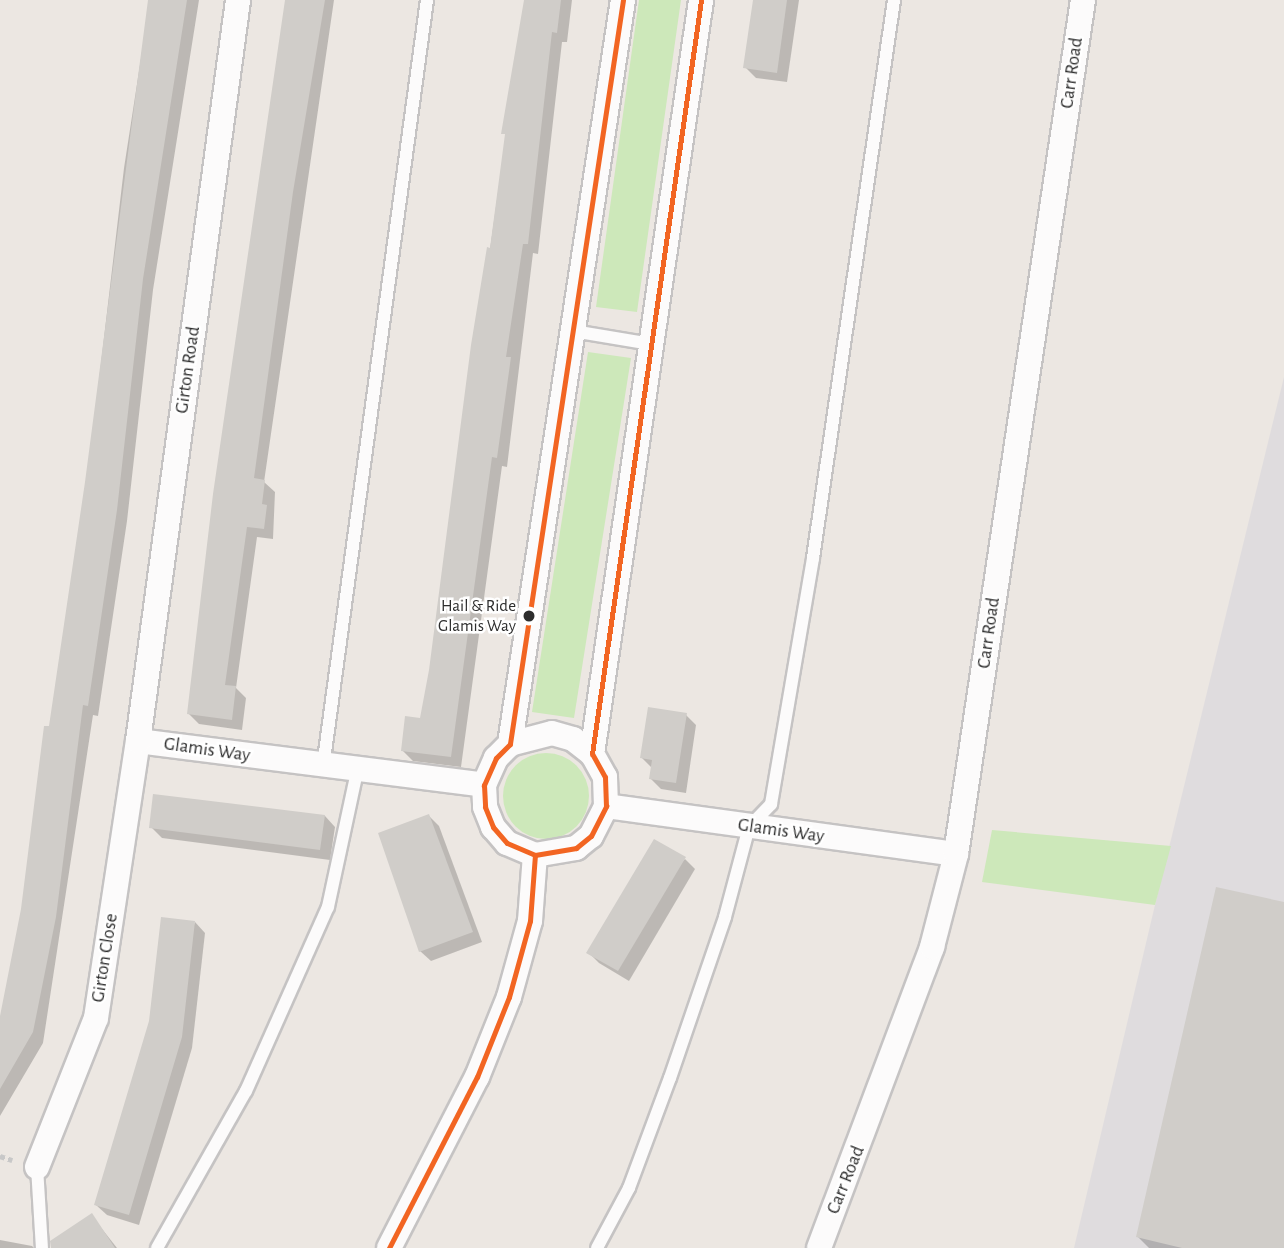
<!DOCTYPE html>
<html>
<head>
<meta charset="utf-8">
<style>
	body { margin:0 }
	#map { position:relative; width:1284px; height:1248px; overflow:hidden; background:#ece7e2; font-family:"Alegreya Sans",sans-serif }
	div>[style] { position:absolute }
	.industrial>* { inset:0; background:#dfdcde }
	.green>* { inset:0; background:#cde8ba }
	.round { border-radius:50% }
	.shadow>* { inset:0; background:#0003 }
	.building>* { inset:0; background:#d0cdc9 }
	.path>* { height:4.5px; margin-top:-2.25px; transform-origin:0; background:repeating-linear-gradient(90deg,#c8c8c8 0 5px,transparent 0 8.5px) }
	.roads { filter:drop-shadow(2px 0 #c5c3c3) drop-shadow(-2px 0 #c5c3c3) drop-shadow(0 2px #c5c3c3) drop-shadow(0 -2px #c5c3c3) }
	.service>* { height:12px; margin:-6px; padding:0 6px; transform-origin:6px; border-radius:6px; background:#fcfbfb }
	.minor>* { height:24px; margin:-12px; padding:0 12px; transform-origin:12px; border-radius:12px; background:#fcfbfb }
	.bus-1>* { height:5px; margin:-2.5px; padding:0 2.5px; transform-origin:2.5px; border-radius:2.5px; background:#f26522 }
	.dots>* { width:19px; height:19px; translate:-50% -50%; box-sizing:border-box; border:4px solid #fff; border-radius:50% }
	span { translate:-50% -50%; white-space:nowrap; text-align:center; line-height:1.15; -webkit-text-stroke:5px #fff; paint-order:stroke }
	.bus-label { font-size:17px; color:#2d2d2d }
	.right { translate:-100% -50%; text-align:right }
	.street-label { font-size:19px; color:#2d2d2d }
</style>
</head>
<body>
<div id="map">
	<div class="industrial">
		<div style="clip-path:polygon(1284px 377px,1284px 1248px,1074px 1248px,1155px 905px)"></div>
	</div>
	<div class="green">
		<div style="clip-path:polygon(639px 0,681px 0,637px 312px,596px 307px)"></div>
		<div style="clip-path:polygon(588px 352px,631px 358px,574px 718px,532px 712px)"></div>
		<div class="round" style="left:503px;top:753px;width:86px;height:86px"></div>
		<div style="clip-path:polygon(992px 830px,1171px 846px,1155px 905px,982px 882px)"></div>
	</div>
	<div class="shadow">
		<div style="clip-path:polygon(150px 0,199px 0,153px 290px,127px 521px,98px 716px,93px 715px,43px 1043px,0 1116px,0 1023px,22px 909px,87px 482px,124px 168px)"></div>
		<div style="clip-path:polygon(286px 0,334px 0,264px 482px,275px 492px,273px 539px,257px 537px,236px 688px,246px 698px,242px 730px,199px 724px,189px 714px)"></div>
		<div style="clip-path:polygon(525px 0,572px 0,567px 42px,562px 42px,538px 254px,533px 253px,507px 467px,502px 466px,461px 767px,413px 761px,402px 750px,421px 720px,431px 670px)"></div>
		<div style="clip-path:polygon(755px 0,799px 0,787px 82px,756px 78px,745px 67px)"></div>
		<div style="clip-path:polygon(686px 715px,696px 725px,686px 793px,661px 789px,651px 779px,652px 768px,642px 758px)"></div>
		<div style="clip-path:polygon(325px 816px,335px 827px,330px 860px,162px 838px,151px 827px)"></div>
		<div style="clip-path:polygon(429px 816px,439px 826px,482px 942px,431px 961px,420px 951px)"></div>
		<div style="clip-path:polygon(685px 859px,695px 869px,629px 981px,599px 963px,588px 952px)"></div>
		<div style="clip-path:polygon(1284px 904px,1284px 1248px,1149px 1248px,1138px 1237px)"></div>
		<div style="clip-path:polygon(195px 922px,205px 933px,192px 1048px,139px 1225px,107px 1215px,96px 1205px)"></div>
		<div style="clip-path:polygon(91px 1215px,117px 1248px,52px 1248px)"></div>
		<div style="clip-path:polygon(0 1240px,32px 1246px,34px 1248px,0 1248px)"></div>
	</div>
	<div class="building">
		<div style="clip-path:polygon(148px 0,187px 0,143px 279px,117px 510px,88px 706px,83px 705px,56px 917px,33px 1032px,0 1089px,0 1016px,21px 909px,44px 726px,49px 726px,85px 482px)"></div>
		<div style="clip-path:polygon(285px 0,325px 0,293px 192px,254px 478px,265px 480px,262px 504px,267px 505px,264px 529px,247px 527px,225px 685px,236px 686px,232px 720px,187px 714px,213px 494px)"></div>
		<div style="clip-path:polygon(524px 0,561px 0,557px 33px,552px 32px,528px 244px,523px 244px,506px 357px,511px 357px,497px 458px,492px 457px,451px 757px,401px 751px,405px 716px,420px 718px,429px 670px,471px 345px,487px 247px,490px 248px,505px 134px,501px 134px)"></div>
		<div style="clip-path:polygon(753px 0,787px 0,777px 73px,743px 68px)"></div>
		<div style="clip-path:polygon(648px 707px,687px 713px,676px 783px,649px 779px,652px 760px,640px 758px)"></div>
		<div style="clip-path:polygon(153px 794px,325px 815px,320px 850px,149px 828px)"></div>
		<div style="clip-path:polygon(429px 814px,473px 932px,419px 952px,378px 833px)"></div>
		<div style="clip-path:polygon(654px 839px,686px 857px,618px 971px,586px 953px)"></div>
		<div style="clip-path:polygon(1216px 887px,1284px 902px,1284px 1248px,1182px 1248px,1136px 1237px)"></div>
		<div style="clip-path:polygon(161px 917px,195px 921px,182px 1037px,129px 1215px,94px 1205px,149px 1021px)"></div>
		<div style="clip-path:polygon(92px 1213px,115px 1248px,51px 1248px,50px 1241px)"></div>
	</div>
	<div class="path">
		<div style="left:0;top:1156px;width:13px;rotate:18deg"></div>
	</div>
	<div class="roads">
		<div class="service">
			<div style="left:573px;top:331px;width:79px;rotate:9.5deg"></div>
			<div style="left:323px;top:767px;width:774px;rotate:-82.28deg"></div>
			<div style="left:37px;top:1167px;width:81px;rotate:86.5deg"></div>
			<div style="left:157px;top:1248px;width:180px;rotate:-60.5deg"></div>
			<div style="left:246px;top:1091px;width:201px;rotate:-66deg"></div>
			<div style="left:328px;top:907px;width:138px;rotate:-77.9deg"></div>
			<div style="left:597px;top:1248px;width:68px;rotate:-61.9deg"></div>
			<div style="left:629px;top:1188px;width:117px;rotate:-69.6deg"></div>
			<div style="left:670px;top:1078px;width:170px;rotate:-71.1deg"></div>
			<div style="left:725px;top:917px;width:93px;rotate:-75.1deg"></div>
			<div style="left:749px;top:827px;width:32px;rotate:-46deg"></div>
			<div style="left:771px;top:804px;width:250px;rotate:-80.3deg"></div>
			<div style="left:813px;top:558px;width:564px;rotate:-81.74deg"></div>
		</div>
		<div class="minor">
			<div style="left:623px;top:0;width:753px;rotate:98.64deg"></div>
			<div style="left:510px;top:744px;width:20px;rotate:135deg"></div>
			<div style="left:496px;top:758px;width:30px;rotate:114deg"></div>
			<div style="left:484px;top:785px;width:22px;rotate:87deg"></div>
			<div style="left:485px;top:807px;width:22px;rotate:68deg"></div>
			<div style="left:493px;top:827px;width:21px;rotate:49deg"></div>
			<div style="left:507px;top:843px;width:30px;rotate:23deg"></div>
			<div style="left:535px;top:855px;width:42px;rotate:-9.7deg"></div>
			<div style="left:576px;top:848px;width:19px;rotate:-39deg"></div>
			<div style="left:591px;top:836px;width:34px;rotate:-63deg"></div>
			<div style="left:606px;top:806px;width:29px;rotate:-92deg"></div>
			<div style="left:605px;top:777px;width:26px;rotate:-119deg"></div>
			<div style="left:592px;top:754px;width:762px;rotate:-81.77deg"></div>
			<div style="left:138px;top:741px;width:349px;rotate:7.2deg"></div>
			<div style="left:510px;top:744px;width:43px;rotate:-14.7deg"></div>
			<div style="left:552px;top:733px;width:22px;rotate:16deg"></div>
			<div style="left:573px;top:739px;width:24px;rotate:38deg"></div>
			<div style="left:606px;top:806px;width:353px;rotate:7.8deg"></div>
			<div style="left:37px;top:1167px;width:160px;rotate:-68.4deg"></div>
			<div style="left:96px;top:1018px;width:280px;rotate:-81.4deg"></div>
			<div style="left:138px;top:741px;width:748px;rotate:-82.31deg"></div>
			<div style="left:389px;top:1248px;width:192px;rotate:-62.8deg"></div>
			<div style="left:477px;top:1077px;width:86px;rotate:-68.2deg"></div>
			<div style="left:509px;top:997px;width:79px;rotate:-74.6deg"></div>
			<div style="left:530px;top:921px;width:66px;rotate:-85.7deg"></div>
			<div style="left:819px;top:1248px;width:322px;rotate:-69.4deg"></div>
			<div style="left:932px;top:947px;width:96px;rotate:-75.5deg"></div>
			<div style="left:956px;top:854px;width:863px;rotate:-81.54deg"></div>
		</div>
	</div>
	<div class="bus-1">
		<div style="left:623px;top:0;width:753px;rotate:98.64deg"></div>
		<div style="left:510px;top:744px;width:20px;rotate:135deg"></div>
		<div style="left:496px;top:758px;width:30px;rotate:114deg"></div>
		<div style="left:484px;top:785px;width:22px;rotate:87deg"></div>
		<div style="left:485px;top:807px;width:22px;rotate:68deg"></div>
		<div style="left:493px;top:827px;width:21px;rotate:49deg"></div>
		<div style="left:507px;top:843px;width:30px;rotate:23deg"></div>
		<div style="left:535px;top:855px;width:42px;rotate:-9.7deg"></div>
		<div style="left:576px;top:848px;width:19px;rotate:-39deg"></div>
		<div style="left:591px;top:836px;width:34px;rotate:-63deg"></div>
		<div style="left:606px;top:806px;width:29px;rotate:-92deg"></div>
		<div style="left:605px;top:777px;width:26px;rotate:-119deg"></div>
		<div style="left:592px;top:754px;width:762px;rotate:-81.77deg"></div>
		<div style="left:389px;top:1248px;width:192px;rotate:-62.8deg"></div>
		<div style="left:477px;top:1077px;width:86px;rotate:-68.2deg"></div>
		<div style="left:509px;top:997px;width:79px;rotate:-74.6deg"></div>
		<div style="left:530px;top:921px;width:66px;rotate:-85.7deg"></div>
	</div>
	<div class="dots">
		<div style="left:529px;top:616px;background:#2d2d2d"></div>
	</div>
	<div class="bus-label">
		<span class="right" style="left:516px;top:616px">Hail &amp; Ride<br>Glamis Way</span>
	</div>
	<div class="street-label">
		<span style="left:1072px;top:73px;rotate:-82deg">Carr Road</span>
		<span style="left:188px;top:370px;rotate:-82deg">Girton Road</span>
		<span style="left:989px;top:633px;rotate:-82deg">Carr Road</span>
		<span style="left:207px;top:750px;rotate:8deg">Glamis Way</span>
		<span style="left:781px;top:831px;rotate:8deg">Glamis Way</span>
		<span style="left:105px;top:958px;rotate:-81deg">Girton Close</span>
		<span style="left:846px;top:1180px;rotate:-68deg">Carr Road</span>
	</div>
</div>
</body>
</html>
